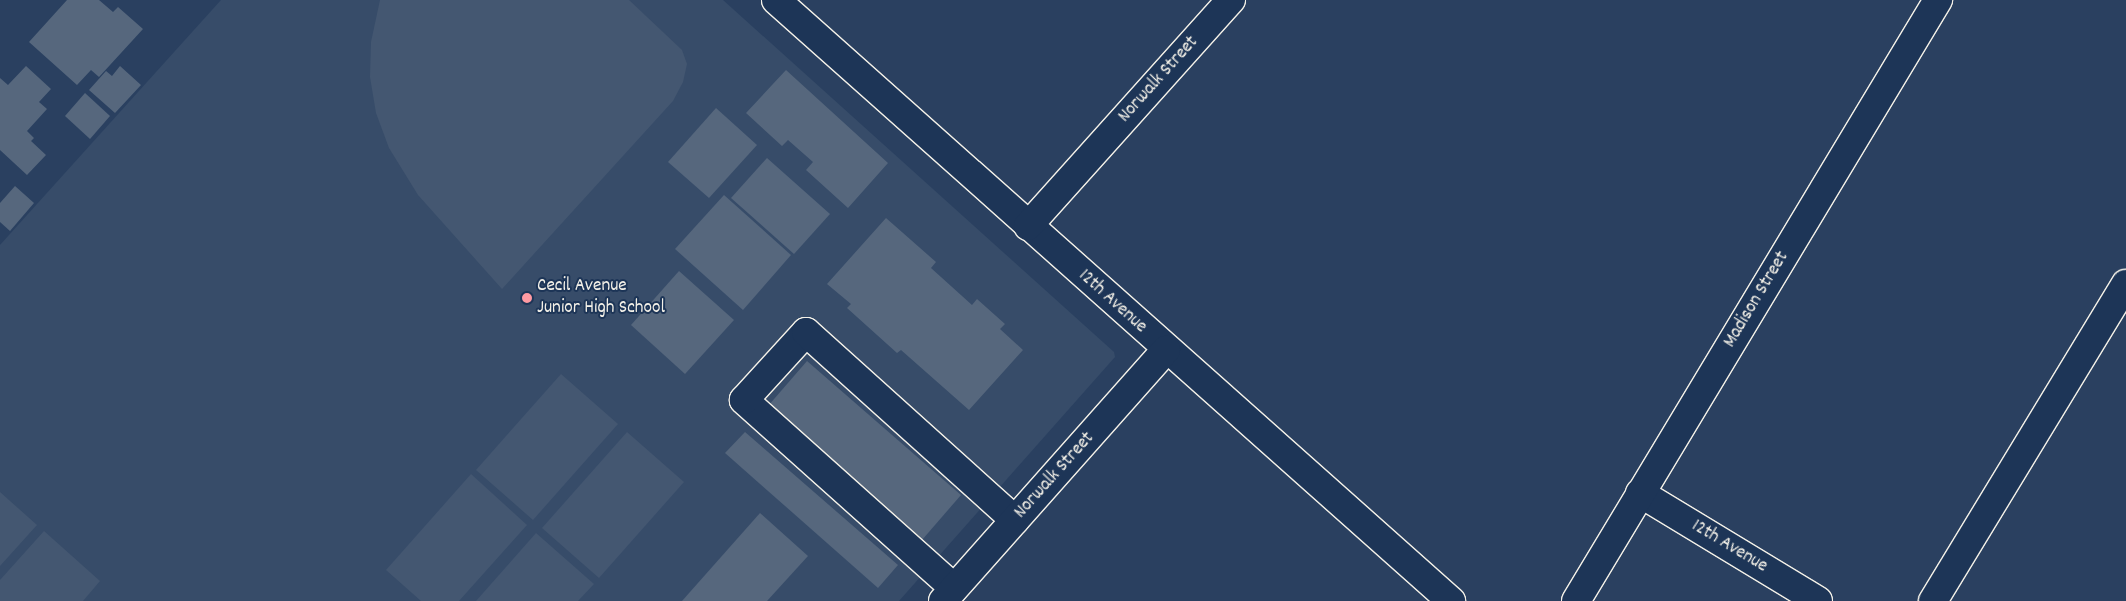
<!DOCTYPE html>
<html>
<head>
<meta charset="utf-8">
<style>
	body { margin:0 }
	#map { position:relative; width:2126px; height:601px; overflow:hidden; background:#2a4060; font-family:Dekko,sans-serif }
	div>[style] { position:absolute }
	.built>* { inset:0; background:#374c69 }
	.green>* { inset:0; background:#445771 }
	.building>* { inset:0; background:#56677d }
	.roads { filter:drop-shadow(1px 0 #f4f1e8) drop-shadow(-1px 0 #f4f1e8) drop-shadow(0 1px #f4f1e8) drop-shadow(0 -1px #f4f1e8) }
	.minor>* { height:28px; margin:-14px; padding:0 14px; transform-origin:14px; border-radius:14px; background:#1d3557 }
	.dots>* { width:14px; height:14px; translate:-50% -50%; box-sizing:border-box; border:2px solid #1d3557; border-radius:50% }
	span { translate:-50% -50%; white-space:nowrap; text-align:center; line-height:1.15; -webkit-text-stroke:4px #1d3557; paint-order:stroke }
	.street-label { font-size:19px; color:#f4f1e8 }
	.poi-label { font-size:19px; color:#f4f1e8 }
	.left { translate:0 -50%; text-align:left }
</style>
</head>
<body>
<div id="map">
	<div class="built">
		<div style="clip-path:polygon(221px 0,723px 0,1114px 352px,1115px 357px,899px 601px,0 601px,0 245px)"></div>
	</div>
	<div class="green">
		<div style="clip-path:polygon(380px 0,629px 0,682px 50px,687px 64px,683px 82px,673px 101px,502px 289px,418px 195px,389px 148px,376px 113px,370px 77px,371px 42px)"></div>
		<div style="clip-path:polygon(561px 374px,618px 424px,533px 520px,476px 470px)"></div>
		<div style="clip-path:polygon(627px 432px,684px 482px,599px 578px,542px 528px)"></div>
		<div style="clip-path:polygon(471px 474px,527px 525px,459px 601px,421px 601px,386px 570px)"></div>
		<div style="clip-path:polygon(0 492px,37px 525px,0 566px)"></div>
		<div style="clip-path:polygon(44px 531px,100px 581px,83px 601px,0 601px,0 580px)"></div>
		<div style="clip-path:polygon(536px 533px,594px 584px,578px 601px,476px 601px)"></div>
	</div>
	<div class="building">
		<div style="clip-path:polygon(67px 0,99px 0,113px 12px,118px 7px,143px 29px,99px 77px,91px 70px,77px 85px,29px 42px)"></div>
		<div style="clip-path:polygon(26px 66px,51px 89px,39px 102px,47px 109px,27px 131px,34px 138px,31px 141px,46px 155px,27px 175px,0 150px,0 78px,8px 85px)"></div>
		<div style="clip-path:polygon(120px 66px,141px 85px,115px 113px,89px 90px,106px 71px,112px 76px)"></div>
		<div style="clip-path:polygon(786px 70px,888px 163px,848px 208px,806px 170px,813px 162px,788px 140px,782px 146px,746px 113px)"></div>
		<div style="clip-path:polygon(85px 93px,110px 116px,90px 139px,65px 116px)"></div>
		<div style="clip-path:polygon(716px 108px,757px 145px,709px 198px,668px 162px)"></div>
		<div style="clip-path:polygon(767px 158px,830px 214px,794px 254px,731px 198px)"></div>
		<div style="clip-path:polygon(15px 186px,34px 203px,10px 231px,0 222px,0 203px)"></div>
		<div style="clip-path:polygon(724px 195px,791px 255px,743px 310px,675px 249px)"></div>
		<div style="clip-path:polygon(886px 218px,936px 262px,931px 268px,972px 305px,977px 299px,1005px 324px,1000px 329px,1023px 350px,969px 410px,901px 350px,897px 353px,847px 308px,851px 304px,827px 284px)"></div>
		<div style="clip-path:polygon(679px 271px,734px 320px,685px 374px,631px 325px)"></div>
		<div style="clip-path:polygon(807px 361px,961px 495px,922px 540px,768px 406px)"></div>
		<div style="clip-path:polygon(745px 432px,898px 565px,878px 588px,725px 453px)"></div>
		<div style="clip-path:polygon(760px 513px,808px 556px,767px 601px,682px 601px)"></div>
	</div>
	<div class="roads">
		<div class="minor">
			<div style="left:776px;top:0;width:904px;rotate:41.68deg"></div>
			<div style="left:1028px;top:226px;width:304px;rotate:-48.1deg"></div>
			<div style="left:1640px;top:493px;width:208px;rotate:31.2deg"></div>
			<div style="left:954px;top:588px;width:282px;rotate:-138.2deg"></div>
			<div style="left:744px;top:400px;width:92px;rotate:-47.6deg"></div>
			<div style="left:806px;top:332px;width:281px;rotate:42deg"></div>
			<div style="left:943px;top:601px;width:336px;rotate:-48.4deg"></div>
			<div style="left:1576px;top:601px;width:702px;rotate:-58.94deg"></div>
			<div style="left:1933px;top:601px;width:371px;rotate:-58.7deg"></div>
		</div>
	</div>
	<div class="dots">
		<div style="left:527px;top:298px;background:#ff9aa2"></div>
	</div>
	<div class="street-label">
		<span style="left:1159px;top:80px;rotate:-48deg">Norwalk Street</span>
		<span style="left:1757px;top:300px;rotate:-59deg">Madison Street</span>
		<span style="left:1112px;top:302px;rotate:42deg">12th Avenue</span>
		<span style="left:1055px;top:476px;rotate:-48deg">Norwalk Street</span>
		<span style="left:1729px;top:547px;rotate:31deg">12th Avenue</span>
	</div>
	<div class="poi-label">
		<span class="left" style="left:537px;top:298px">Cecil Avenue<br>Junior High School</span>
	</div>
</div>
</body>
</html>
